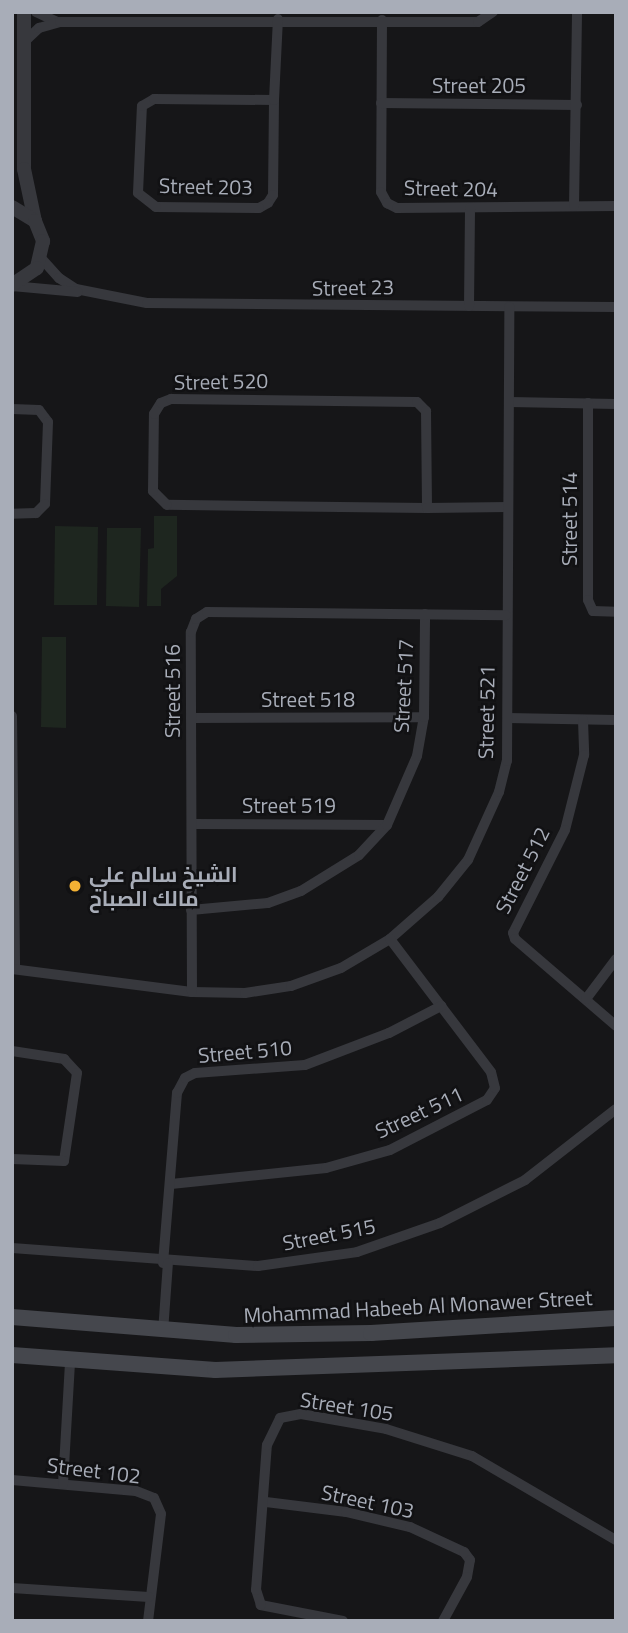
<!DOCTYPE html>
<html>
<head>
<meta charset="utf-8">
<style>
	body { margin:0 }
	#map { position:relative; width:628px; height:1633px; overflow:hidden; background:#161618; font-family:"Titillium Web",Cairo,sans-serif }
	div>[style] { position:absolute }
	.green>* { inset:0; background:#1e261f }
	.minor>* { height:10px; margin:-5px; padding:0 5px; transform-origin:5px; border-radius:5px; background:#37383d }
	.tertiary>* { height:14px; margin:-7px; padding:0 7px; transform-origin:7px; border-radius:7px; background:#37383d }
	.secondary>* { height:16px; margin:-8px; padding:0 8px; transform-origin:8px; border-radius:8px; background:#45474d }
	.dots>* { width:19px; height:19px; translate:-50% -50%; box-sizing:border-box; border:4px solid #111113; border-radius:50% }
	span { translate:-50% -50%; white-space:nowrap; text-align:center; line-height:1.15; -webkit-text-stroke:5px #111113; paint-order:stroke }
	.street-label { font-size:21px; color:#a8adb8 }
	.poi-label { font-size:21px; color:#a8adb8; font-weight:700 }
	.left { translate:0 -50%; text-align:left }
	.frame { position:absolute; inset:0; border:14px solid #a8adb8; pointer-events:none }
</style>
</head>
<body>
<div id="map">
	<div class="green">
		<div style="clip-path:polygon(154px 516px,177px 516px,177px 576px,161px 589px,161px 606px,147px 606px,148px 549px,154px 548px)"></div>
		<div style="clip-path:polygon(55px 526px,98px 527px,97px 605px,54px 605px)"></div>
		<div style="clip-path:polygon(107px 528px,141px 528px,139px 607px,106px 606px)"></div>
		<div style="clip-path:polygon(42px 637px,66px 637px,66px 728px,41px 727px)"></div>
	</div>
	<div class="minor">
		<div style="left:36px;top:12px;width:23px;rotate:25deg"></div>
		<div style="left:382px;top:20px;width:172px;rotate:90.3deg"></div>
		<div style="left:381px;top:192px;width:13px;rotate:61deg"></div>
		<div style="left:387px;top:203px;width:11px;rotate:27deg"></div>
		<div style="left:397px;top:208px;width:219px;rotate:-0.5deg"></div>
		<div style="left:24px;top:42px;width:21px;rotate:-43deg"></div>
		<div style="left:39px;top:28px;width:22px;rotate:-16deg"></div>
		<div style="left:60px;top:22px;width:418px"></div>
		<div style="left:478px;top:22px;width:18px;rotate:-34deg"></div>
		<div style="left:274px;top:100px;width:95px;rotate:90.6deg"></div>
		<div style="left:273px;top:195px;width:9px;rotate:122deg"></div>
		<div style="left:268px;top:203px;width:10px;rotate:151deg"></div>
		<div style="left:259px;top:208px;width:103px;rotate:-179.4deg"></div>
		<div style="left:156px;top:207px;width:23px;rotate:-142deg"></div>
		<div style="left:138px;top:193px;width:87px;rotate:-87.4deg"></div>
		<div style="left:142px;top:106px;width:14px;rotate:-30deg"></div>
		<div style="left:154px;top:99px;width:120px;rotate:0.5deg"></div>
		<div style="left:274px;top:100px;width:81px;rotate:-87.2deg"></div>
		<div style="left:381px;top:103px;width:196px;rotate:0.6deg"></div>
		<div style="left:574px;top:206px;width:194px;rotate:-89.1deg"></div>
		<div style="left:41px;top:258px;width:27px;rotate:48deg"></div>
		<div style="left:59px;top:278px;width:20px;rotate:33deg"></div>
		<div style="left:76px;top:289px;width:72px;rotate:11.2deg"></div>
		<div style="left:147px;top:303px;width:469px;rotate:0.5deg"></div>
		<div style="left:12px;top:286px;width:66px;rotate:5.2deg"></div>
		<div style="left:469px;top:306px;width:98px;rotate:-89.4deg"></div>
		<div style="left:510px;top:402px;width:106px;rotate:1.1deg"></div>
		<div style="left:588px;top:403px;width:197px;rotate:90deg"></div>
		<div style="left:588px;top:600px;width:12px;rotate:66deg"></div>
		<div style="left:593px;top:611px;width:23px;rotate:2deg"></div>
		<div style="left:12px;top:409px;width:27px;rotate:2deg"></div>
		<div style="left:39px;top:410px;width:15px;rotate:53deg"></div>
		<div style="left:48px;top:422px;width:82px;rotate:92.1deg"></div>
		<div style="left:45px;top:504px;width:13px;rotate:135deg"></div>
		<div style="left:36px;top:513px;width:24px;rotate:178deg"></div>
		<div style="left:427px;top:508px;width:260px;rotate:-179.3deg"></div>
		<div style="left:167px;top:505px;width:20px;rotate:-135deg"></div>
		<div style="left:153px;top:491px;width:77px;rotate:-89.3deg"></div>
		<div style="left:154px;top:414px;width:13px;rotate:-58deg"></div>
		<div style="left:161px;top:403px;width:11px;rotate:-22deg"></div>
		<div style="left:171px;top:399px;width:246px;rotate:0.7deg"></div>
		<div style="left:417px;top:402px;width:13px;rotate:45deg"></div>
		<div style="left:426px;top:411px;width:97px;rotate:89.4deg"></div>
		<div style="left:427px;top:508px;width:81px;rotate:-0.7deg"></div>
		<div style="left:12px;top:716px;width:253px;rotate:89.3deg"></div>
		<div style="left:191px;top:718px;width:233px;rotate:-0.2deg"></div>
		<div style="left:508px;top:718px;width:108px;rotate:1.1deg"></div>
		<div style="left:583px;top:720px;width:35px;rotate:88deg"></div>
		<div style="left:584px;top:755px;width:77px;rotate:104.2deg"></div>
		<div style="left:565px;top:830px;width:115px;rotate:116.8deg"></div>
		<div style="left:513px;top:933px;width:6px;rotate:72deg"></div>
		<div style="left:515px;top:939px;width:133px;rotate:40.7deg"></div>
		<div style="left:192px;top:824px;width:195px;rotate:0.3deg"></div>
		<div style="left:191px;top:910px;width:77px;rotate:-5.2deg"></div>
		<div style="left:268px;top:903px;width:35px;rotate:-20deg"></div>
		<div style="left:301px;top:891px;width:68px;rotate:-31.8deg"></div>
		<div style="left:359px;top:855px;width:41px;rotate:-47deg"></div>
		<div style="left:387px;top:825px;width:75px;rotate:-66.5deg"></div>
		<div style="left:417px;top:756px;width:40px;rotate:-80deg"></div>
		<div style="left:424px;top:717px;width:103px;rotate:-89.4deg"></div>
		<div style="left:12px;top:969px;width:181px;rotate:7.3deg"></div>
		<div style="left:192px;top:992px;width:53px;rotate:1.1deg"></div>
		<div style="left:245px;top:993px;width:47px;rotate:-8.7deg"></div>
		<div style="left:291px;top:986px;width:53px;rotate:-19.8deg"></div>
		<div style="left:341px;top:968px;width:57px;rotate:-30.6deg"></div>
		<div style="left:390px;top:939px;width:64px;rotate:-41.2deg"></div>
		<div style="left:438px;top:897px;width:48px;rotate:-51deg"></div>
		<div style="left:468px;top:860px;width:75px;rotate:-65.5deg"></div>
		<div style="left:499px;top:792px;width:32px;rotate:-76deg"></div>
		<div style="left:507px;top:761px;width:454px;rotate:-89.7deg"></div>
		<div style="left:192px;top:992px;width:360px;rotate:-90.2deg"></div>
		<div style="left:191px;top:632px;width:14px;rotate:-69deg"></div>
		<div style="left:196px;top:619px;width:13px;rotate:-32deg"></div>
		<div style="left:207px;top:612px;width:299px;rotate:0.6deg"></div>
		<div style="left:586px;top:999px;width:50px;rotate:-53.1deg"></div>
		<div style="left:12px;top:1051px;width:53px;rotate:8.7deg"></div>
		<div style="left:64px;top:1059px;width:19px;rotate:47deg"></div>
		<div style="left:77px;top:1073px;width:89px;rotate:98.4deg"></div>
		<div style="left:64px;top:1161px;width:52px;rotate:-177.8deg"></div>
		<div style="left:171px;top:1184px;width:156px;rotate:-5.9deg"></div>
		<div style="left:326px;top:1168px;width:66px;rotate:-15.7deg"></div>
		<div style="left:390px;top:1150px;width:109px;rotate:-27.3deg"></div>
		<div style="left:487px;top:1100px;width:14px;rotate:-56deg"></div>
		<div style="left:495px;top:1088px;width:16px;rotate:-104deg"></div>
		<div style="left:491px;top:1072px;width:167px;rotate:-127.2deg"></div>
		<div style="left:12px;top:1248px;width:247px;rotate:4.2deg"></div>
		<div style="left:258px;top:1266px;width:100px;rotate:-8deg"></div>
		<div style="left:357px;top:1252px;width:88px;rotate:-19.3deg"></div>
		<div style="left:440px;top:1223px;width:95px;rotate:-26.8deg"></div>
		<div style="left:525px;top:1180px;width:115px;rotate:-38deg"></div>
		<div style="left:163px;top:1263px;width:171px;rotate:-85.3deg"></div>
		<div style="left:177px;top:1093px;width:17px;rotate:-62deg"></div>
		<div style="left:185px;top:1078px;width:11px;rotate:-27deg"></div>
		<div style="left:195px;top:1073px;width:110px;rotate:-4.2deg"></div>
		<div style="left:305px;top:1065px;width:90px;rotate:-20.9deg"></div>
		<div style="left:389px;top:1033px;width:59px;rotate:-27.4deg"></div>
		<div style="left:163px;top:1332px;width:69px;rotate:-85.9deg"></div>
		<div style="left:12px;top:1480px;width:124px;rotate:5.1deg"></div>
		<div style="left:136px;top:1491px;width:19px;rotate:21deg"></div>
		<div style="left:154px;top:1498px;width:17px;rotate:66deg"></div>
		<div style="left:161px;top:1514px;width:108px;rotate:96.9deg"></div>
		<div style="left:63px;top:1484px;width:123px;rotate:-86.7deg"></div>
		<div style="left:266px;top:1502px;width:81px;rotate:7.1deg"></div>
		<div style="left:346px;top:1512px;width:66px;rotate:13.2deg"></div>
		<div style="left:410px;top:1527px;width:60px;rotate:24.8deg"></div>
		<div style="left:464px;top:1552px;width:10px;rotate:53deg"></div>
		<div style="left:470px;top:1560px;width:17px;rotate:100deg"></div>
		<div style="left:467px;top:1577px;width:50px;rotate:118.6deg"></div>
		<div style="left:12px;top:1588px;width:137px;rotate:3.8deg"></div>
		<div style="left:343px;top:1621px;width:84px;rotate:-169deg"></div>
		<div style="left:261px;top:1605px;width:16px;rotate:-108deg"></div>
		<div style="left:256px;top:1590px;width:145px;rotate:-85.7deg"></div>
		<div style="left:267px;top:1445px;width:30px;rotate:-64deg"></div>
		<div style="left:280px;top:1418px;width:21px;rotate:-11deg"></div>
		<div style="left:301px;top:1414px;width:86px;rotate:10deg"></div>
		<div style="left:386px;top:1429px;width:90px;rotate:17.4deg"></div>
		<div style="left:472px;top:1456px;width:167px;rotate:30.3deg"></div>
	</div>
	<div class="tertiary">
		<div style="left:24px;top:12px;width:157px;rotate:90deg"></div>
		<div style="left:24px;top:169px;width:53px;rotate:78.1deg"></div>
		<div style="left:12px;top:207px;width:27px;rotate:31deg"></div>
		<div style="left:35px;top:221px;width:22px;rotate:68deg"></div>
		<div style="left:43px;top:241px;width:28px;rotate:103deg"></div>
		<div style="left:37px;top:268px;width:30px;rotate:146deg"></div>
	</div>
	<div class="secondary">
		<div style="left:12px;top:1317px;width:225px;rotate:4.6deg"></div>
		<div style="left:236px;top:1335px;width:135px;rotate:-0.8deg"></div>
		<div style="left:371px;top:1333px;width:245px;rotate:-3.5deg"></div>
		<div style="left:12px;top:1355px;width:204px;rotate:4.2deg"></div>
		<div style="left:215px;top:1370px;width:401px;rotate:-2.1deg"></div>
	</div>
	<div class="dots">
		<div style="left:75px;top:886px;background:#f2b134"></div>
	</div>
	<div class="street-label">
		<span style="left:479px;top:85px">Street 205</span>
		<span style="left:206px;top:186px;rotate:1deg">Street 203</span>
		<span style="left:451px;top:188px;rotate:1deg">Street 204</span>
		<span style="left:353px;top:287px;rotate:-1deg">Street 23</span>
		<span style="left:221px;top:381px;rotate:-1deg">Street 520</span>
		<span style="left:569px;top:519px;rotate:-90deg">Street 514</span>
		<span style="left:403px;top:686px;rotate:-87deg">Street 517</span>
		<span style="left:172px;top:691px;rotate:-90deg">Street 516</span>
		<span style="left:308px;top:699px">Street 518</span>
		<span style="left:486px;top:712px;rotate:-89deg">Street 521</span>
		<span style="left:289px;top:805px">Street 519</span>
		<span style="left:522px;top:870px;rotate:-63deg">Street 512</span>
		<span style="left:245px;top:1051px;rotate:-5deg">Street 510</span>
		<span style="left:419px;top:1112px;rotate:-25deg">Street 511</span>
		<span style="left:329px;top:1234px;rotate:-11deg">Street 515</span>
		<span style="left:418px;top:1306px;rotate:-3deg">Mohammad Habeeb Al Monawer Street</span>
		<span style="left:347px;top:1406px;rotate:9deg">Street 105</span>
		<span style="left:94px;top:1470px;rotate:7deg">Street 102</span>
		<span style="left:368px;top:1501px;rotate:12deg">Street 103</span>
	</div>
	<div class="poi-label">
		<span class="left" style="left:89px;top:886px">الشيخ سالم علي<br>مالك الصباح</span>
	</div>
	<div class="frame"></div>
</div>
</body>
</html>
